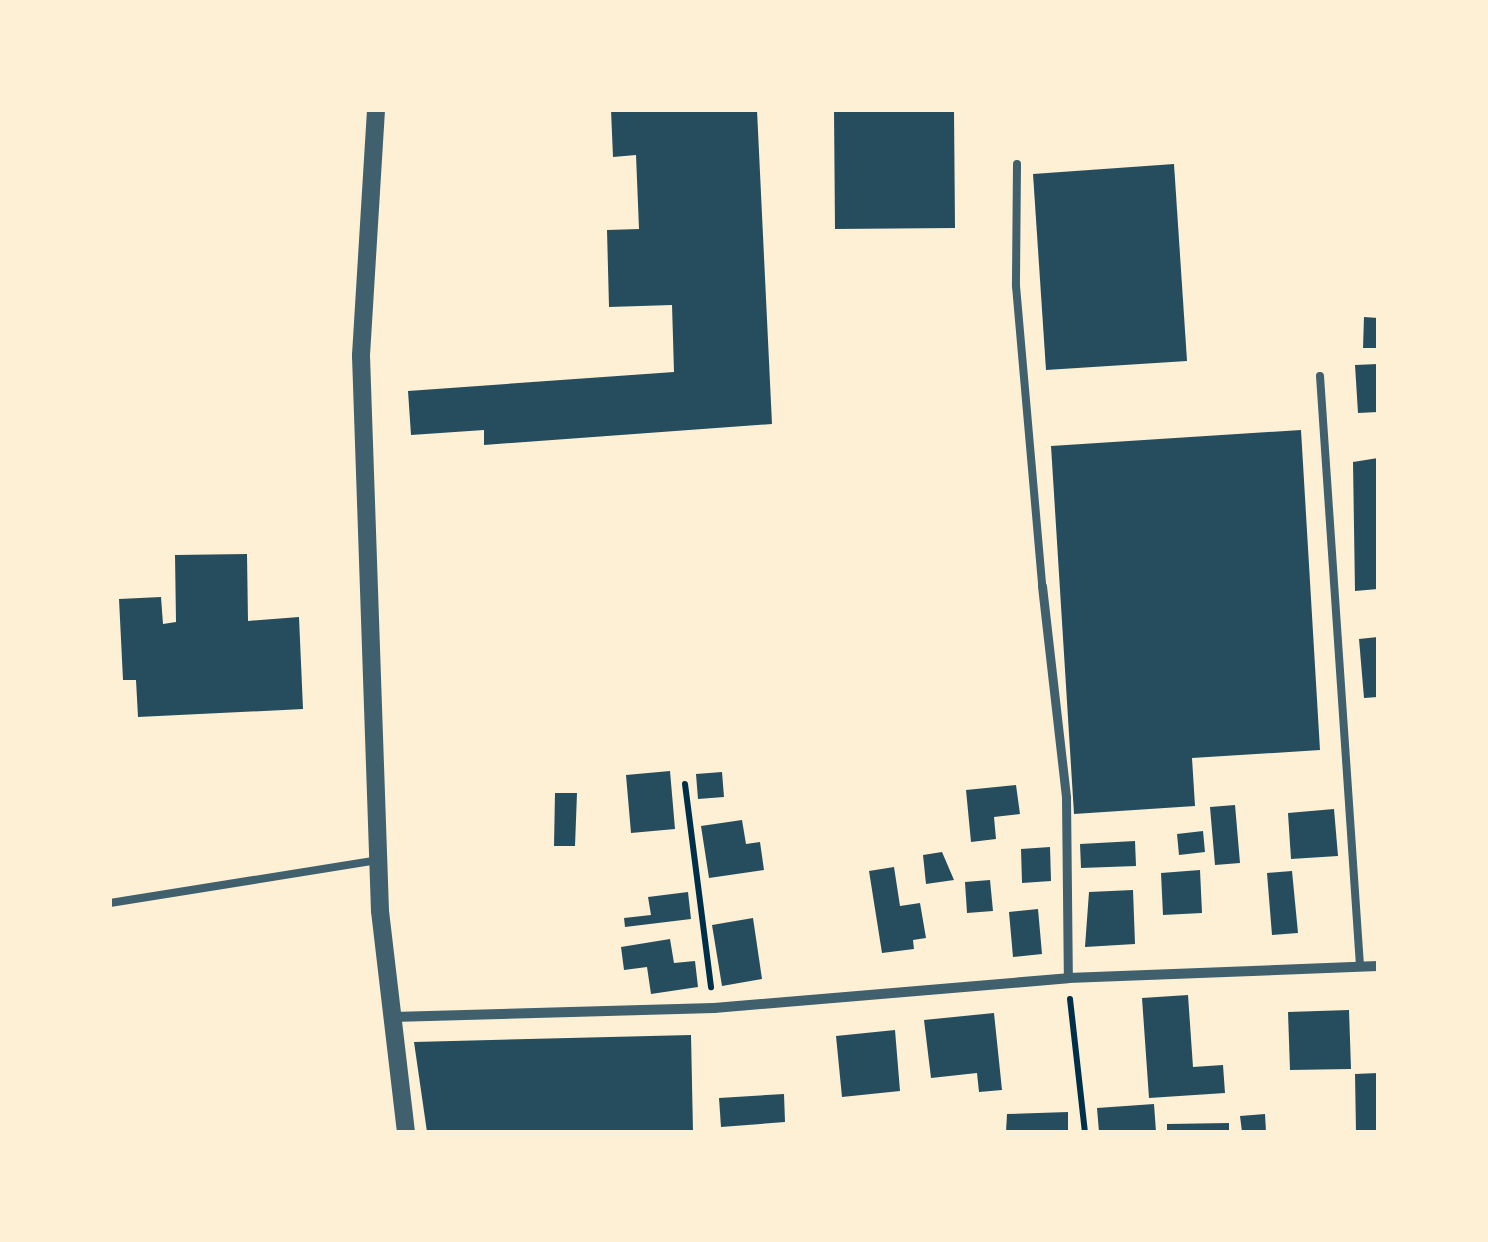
<!DOCTYPE html>
<html>
<head>
<meta charset="utf-8">
<style>
	body { margin:0 }
	#map { position:relative; width:1488px; height:1242px; overflow:hidden; background:#fdf0d5; font-family:"DM Sans",sans-serif }
	div>[style] { position:absolute }
	.building>* { inset:0; background:#264d5e }
	.path>* { height:6px; margin:-3px; padding:0 3px; transform-origin:3px; border-radius:3px; background:#003049 }
	.service>* { height:8px; margin:-4px; padding:0 4px; transform-origin:4px; border-radius:4px; background:#3f606c }
	.pedestrian>* { height:9px; margin:-4.5px; padding:0 4.5px; transform-origin:4.5px; border-radius:4.5px; background:#3f606c }
	.minor>* { height:10px; margin:-5px; padding:0 5px; transform-origin:5px; border-radius:5px; background:#3f606c }
	.tertiary>* { height:18px; margin:-9px; padding:0 9px; transform-origin:9px; border-radius:9px; background:#3f606c }
	span { translate:-50% -50%; white-space:nowrap; text-align:center; line-height:1.15; -webkit-text-stroke:8px #fdf0d5; paint-order:stroke }
	.frame { position:absolute; inset:0; border:112px solid #fdf0d5; pointer-events:none }
</style>
</head>
<body>
<div id="map">
	<div class="building">
		<div style="clip-path:polygon(611px 110px,757px 110px,772px 424px,484px 445px,484px 430px,411px 435px,408px 391px,674px 372px,672px 305px,609px 307px,607px 230px,639px 229px,636px 155px,613px 157px)"></div>
		<div style="clip-path:polygon(834px 110px,954px 110px,955px 228px,835px 229px)"></div>
		<div style="clip-path:polygon(1174px 164px,1187px 361px,1046px 370px,1033px 174px)"></div>
		<div style="clip-path:polygon(1364px 317px,1378px 318px,1378px 348px,1363px 348px)"></div>
		<div style="clip-path:polygon(1378px 364px,1378px 412px,1358px 413px,1355px 365px)"></div>
		<div style="clip-path:polygon(1301px 430px,1320px 750px,1192px 758px,1195px 806px,1074px 814px,1051px 446px)"></div>
		<div style="clip-path:polygon(1378px 458px,1378px 589px,1355px 591px,1353px 462px)"></div>
		<div style="clip-path:polygon(247px 554px,248px 621px,299px 617px,303px 709px,138px 717px,136px 680px,123px 680px,119px 599px,161px 597px,163px 624px,176px 622px,175px 555px)"></div>
		<div style="clip-path:polygon(1378px 637px,1378px 697px,1364px 698px,1359px 639px)"></div>
		<div style="clip-path:polygon(670px 771px,675px 829px,631px 833px,626px 775px)"></div>
		<div style="clip-path:polygon(722px 772px,724px 797px,698px 799px,696px 774px)"></div>
		<div style="clip-path:polygon(1016px 785px,1020px 814px,994px 817px,996px 839px,971px 842px,966px 790px)"></div>
		<div style="clip-path:polygon(555px 793px,577px 793px,575px 846px,554px 846px)"></div>
		<div style="clip-path:polygon(1235px 805px,1240px 863px,1215px 865px,1210px 807px)"></div>
		<div style="clip-path:polygon(1334px 809px,1338px 856px,1291px 859px,1288px 813px)"></div>
		<div style="clip-path:polygon(742px 820px,746px 844px,760px 842px,764px 870px,709px 878px,701px 826px)"></div>
		<div style="clip-path:polygon(1203px 831px,1205px 852px,1179px 855px,1177px 834px)"></div>
		<div style="clip-path:polygon(1135px 841px,1136px 866px,1081px 868px,1080px 844px)"></div>
		<div style="clip-path:polygon(1050px 847px,1051px 881px,1022px 883px,1021px 849px)"></div>
		<div style="clip-path:polygon(942px 852px,954px 880px,926px 884px,923px 855px)"></div>
		<div style="clip-path:polygon(894px 867px,900px 906px,920px 903px,926px 938px,913px 940px,914px 949px,882px 953px,869px 871px)"></div>
		<div style="clip-path:polygon(1200px 870px,1202px 913px,1163px 915px,1161px 873px)"></div>
		<div style="clip-path:polygon(1292px 871px,1298px 933px,1272px 935px,1267px 873px)"></div>
		<div style="clip-path:polygon(990px 880px,993px 911px,967px 913px,965px 882px)"></div>
		<div style="clip-path:polygon(1133px 890px,1135px 944px,1085px 947px,1089px 892px)"></div>
		<div style="clip-path:polygon(688px 892px,691px 919px,625px 927px,624px 918px,651px 915px,648px 897px)"></div>
		<div style="clip-path:polygon(1038px 909px,1042px 954px,1013px 957px,1009px 912px)"></div>
		<div style="clip-path:polygon(753px 918px,762px 979px,722px 986px,712px 925px)"></div>
		<div style="clip-path:polygon(670px 939px,674px 963px,695px 961px,698px 987px,651px 994px,647px 967px,624px 970px,621px 947px)"></div>
		<div style="clip-path:polygon(1188px 995px,1193px 1067px,1223px 1065px,1225px 1093px,1149px 1098px,1142px 998px)"></div>
		<div style="clip-path:polygon(1349px 1010px,1351px 1069px,1290px 1070px,1288px 1012px)"></div>
		<div style="clip-path:polygon(994px 1013px,1002px 1090px,979px 1092px,977px 1073px,931px 1078px,924px 1020px)"></div>
		<div style="clip-path:polygon(895px 1030px,900px 1091px,842px 1097px,836px 1036px)"></div>
		<div style="clip-path:polygon(691px 1035px,693px 1132px,427px 1132px,414px 1042px)"></div>
		<div style="clip-path:polygon(1378px 1073px,1378px 1132px,1356px 1132px,1355px 1074px)"></div>
		<div style="clip-path:polygon(784px 1094px,785px 1122px,721px 1127px,719px 1098px)"></div>
		<div style="clip-path:polygon(1154px 1104px,1156px 1132px,1099px 1132px,1097px 1108px)"></div>
		<div style="clip-path:polygon(1068px 1112px,1068px 1132px,1006px 1132px,1007px 1114px)"></div>
		<div style="clip-path:polygon(1265px 1114px,1266px 1132px,1242px 1132px,1240px 1116px)"></div>
		<div style="clip-path:polygon(1229px 1123px,1229px 1132px,1167px 1132px,1167px 1124px)"></div>
	</div>
	<div class="path">
		<div style="left:685px;top:784px;width:205px;rotate:82.7deg"></div>
		<div style="left:1070px;top:999px;width:134px;rotate:83.6deg"></div>
	</div>
	<div class="service">
		<div style="left:1017px;top:164px;width:122px;rotate:90.5deg"></div>
		<div style="left:1016px;top:286px;width:301px;rotate:85deg"></div>
		<div style="left:1320px;top:376px;width:591px;rotate:86.12deg"></div>
		<div style="left:110px;top:903px;width:271px;rotate:-9.1deg"></div>
	</div>
	<div class="pedestrian">
		<div style="left:1042px;top:586px;width:213px;rotate:83.5deg"></div>
		<div style="left:1066px;top:798px;width:180px;rotate:89.4deg"></div>
	</div>
	<div class="minor">
		<div style="left:393px;top:1017px;width:321px;rotate:-1.6deg"></div>
		<div style="left:714px;top:1008px;width:355px;rotate:-4.8deg"></div>
		<div style="left:1068px;top:978px;width:310px;rotate:-2.2deg"></div>
	</div>
	<div class="tertiary">
		<div style="left:376px;top:110px;width:246px;rotate:93.5deg"></div>
		<div style="left:361px;top:356px;width:555px;rotate:88.04deg"></div>
		<div style="left:380px;top:911px;width:223px;rotate:83.3deg"></div>
	</div>
	<div class="frame"></div>
</div>
</body>
</html>
